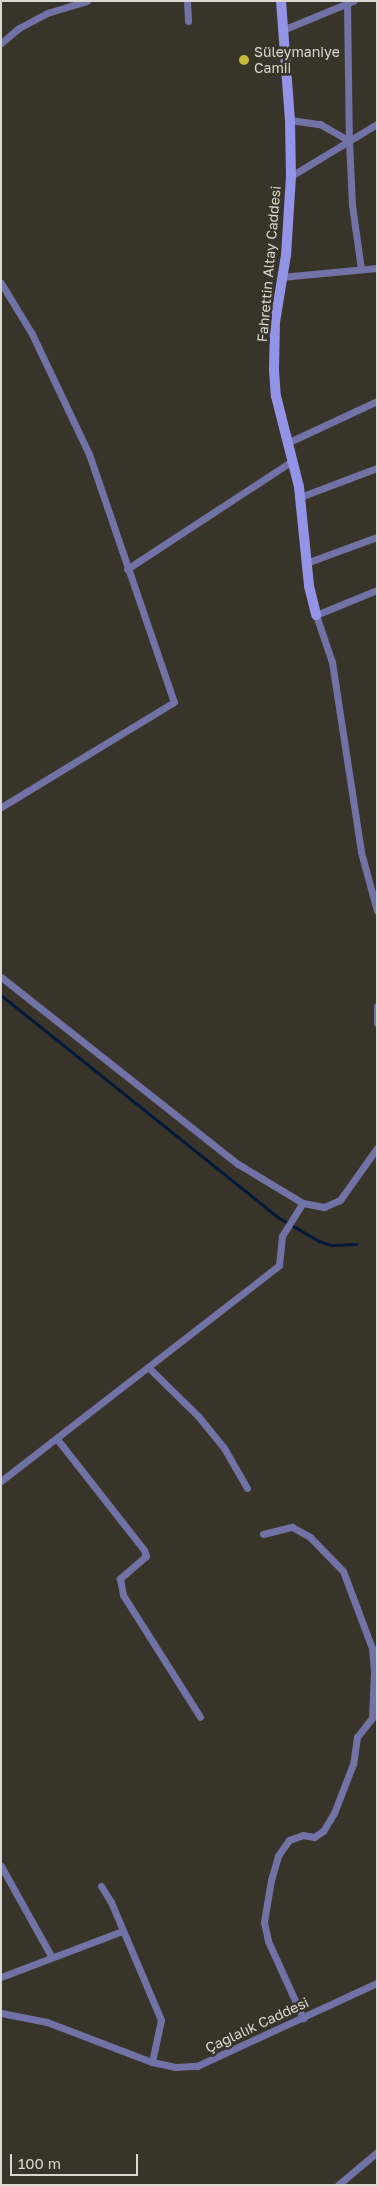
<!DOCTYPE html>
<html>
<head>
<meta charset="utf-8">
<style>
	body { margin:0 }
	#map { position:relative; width:378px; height:2186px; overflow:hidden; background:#393429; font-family:"Golos Text",sans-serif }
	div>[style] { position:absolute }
	.stream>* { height:2.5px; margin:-1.25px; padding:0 1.25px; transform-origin:1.25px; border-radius:1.25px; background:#02193a }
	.street>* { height:7px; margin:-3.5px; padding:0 3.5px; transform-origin:3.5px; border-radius:3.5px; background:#7172a6 }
	.secondary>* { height:10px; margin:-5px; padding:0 5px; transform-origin:5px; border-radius:5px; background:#9393e7 }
	.dots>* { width:14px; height:14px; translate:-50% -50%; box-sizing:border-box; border:2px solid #393429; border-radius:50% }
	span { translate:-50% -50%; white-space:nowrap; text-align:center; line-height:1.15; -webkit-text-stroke:5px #393429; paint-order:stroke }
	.poi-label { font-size:14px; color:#dbd8d1 }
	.left { translate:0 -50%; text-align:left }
	.street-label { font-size:14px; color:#dbd8d1 }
	.frame { position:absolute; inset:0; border:2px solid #dbd8d1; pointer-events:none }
	.scale { position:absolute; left:10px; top:2154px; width:128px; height:22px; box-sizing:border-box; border:2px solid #dbd8d1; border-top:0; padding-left:6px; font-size:15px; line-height:18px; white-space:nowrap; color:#dbd8d1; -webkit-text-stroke:4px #393429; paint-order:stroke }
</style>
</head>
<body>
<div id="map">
	<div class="stream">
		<div style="left:1px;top:995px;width:355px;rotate:38.7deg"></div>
		<div style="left:278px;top:1217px;width:48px;rotate:30.3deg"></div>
		<div style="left:319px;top:1241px;width:13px;rotate:18deg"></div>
		<div style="left:331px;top:1245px;width:25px;rotate:-2deg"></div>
	</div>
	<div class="street">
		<div style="left:187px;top:1px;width:20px;rotate:87deg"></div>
		<div style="left:347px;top:4px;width:137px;rotate:89.2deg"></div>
		<div style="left:349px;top:141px;width:64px;rotate:87.3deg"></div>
		<div style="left:352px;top:205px;width:65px;rotate:82deg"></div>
		<div style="left:285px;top:29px;width:74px;rotate:-22.4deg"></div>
		<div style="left:1px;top:43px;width:23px;rotate:-40deg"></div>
		<div style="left:19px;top:28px;width:32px;rotate:-28deg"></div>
		<div style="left:47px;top:13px;width:42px;rotate:-16.7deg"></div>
		<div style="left:290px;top:120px;width:30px;rotate:8deg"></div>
		<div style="left:320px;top:124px;width:34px;rotate:30deg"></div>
		<div style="left:291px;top:176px;width:100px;rotate:-31.2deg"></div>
		<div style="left:281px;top:277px;width:96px;rotate:-5.4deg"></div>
		<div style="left:1px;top:283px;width:60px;rotate:58.7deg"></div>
		<div style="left:32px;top:334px;width:133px;rotate:64.6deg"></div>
		<div style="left:89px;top:454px;width:262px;rotate:71.1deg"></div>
		<div style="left:174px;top:702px;width:202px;rotate:148.7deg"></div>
		<div style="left:287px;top:443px;width:99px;rotate:-25deg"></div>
		<div style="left:300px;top:497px;width:82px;rotate:-20.6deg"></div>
		<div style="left:306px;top:563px;width:76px;rotate:-20.1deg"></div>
		<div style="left:127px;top:569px;width:197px;rotate:-33.2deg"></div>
		<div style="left:377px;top:590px;width:66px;rotate:157.7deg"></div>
		<div style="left:316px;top:615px;width:50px;rotate:71.2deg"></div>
		<div style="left:332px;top:662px;width:192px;rotate:81.3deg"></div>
		<div style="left:361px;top:852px;width:61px;rotate:74.8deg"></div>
		<div style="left:1px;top:977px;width:302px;rotate:38.3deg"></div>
		<div style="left:238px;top:1164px;width:76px;rotate:31deg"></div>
		<div style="left:377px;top:1006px;width:17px;rotate:90deg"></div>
		<div style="left:148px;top:1367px;width:70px;rotate:44.4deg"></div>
		<div style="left:198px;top:1416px;width:41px;rotate:50.9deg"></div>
		<div style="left:224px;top:1448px;width:46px;rotate:60.1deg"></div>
		<div style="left:57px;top:1439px;width:141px;rotate:51.9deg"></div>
		<div style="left:144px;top:1550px;width:6px;rotate:72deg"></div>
		<div style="left:146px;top:1556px;width:35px;rotate:139deg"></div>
		<div style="left:120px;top:1579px;width:16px;rotate:79deg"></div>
		<div style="left:123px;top:1595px;width:144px;rotate:57.7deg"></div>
		<div style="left:1px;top:1481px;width:352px;rotate:-37.8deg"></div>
		<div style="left:279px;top:1265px;width:29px;rotate:-84deg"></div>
		<div style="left:282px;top:1236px;width:39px;rotate:-58deg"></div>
		<div style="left:303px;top:1203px;width:21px;rotate:11deg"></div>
		<div style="left:324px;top:1207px;width:17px;rotate:-24deg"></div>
		<div style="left:340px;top:1200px;width:64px;rotate:-54.6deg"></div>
		<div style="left:263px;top:1534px;width:30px;rotate:-14deg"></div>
		<div style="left:292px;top:1527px;width:21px;rotate:29deg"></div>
		<div style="left:310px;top:1537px;width:47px;rotate:45.9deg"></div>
		<div style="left:343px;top:1571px;width:82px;rotate:69.4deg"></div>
		<div style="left:372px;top:1648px;width:24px;rotate:85deg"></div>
		<div style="left:374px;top:1672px;width:46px;rotate:92.5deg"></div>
		<div style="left:372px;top:1718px;width:24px;rotate:128deg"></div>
		<div style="left:357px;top:1737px;width:27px;rotate:98deg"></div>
		<div style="left:353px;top:1764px;width:53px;rotate:111.2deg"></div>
		<div style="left:334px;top:1813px;width:21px;rotate:121deg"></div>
		<div style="left:323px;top:1831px;width:11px;rotate:146deg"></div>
		<div style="left:314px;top:1837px;width:11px;rotate:-170deg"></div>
		<div style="left:303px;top:1835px;width:15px;rotate:160deg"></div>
		<div style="left:289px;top:1840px;width:19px;rotate:125deg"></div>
		<div style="left:278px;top:1856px;width:25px;rotate:106deg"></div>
		<div style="left:271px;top:1880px;width:43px;rotate:99.5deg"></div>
		<div style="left:264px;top:1922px;width:19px;rotate:78deg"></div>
		<div style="left:268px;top:1941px;width:85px;rotate:65.6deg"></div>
		<div style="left:1px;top:1866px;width:103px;rotate:60.9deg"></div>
		<div style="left:101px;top:1886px;width:19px;rotate:58deg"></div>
		<div style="left:111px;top:1902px;width:128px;rotate:67deg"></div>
		<div style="left:161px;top:2020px;width:43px;rotate:102.1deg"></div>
		<div style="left:1px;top:1977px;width:129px;rotate:-20.8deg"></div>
		<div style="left:1px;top:2013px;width:47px;rotate:11.1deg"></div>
		<div style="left:47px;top:2022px;width:112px;rotate:20.9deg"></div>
		<div style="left:152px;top:2062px;width:24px;rotate:12deg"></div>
		<div style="left:175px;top:2067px;width:22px;rotate:-3deg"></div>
		<div style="left:197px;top:2066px;width:198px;rotate:-24.8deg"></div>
		<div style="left:338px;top:2185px;width:51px;rotate:-40.2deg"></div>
	</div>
	<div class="secondary">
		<div style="left:281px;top:1px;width:119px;rotate:85.7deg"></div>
		<div style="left:290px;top:120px;width:56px;rotate:89deg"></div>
		<div style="left:291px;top:176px;width:79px;rotate:93.6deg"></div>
		<div style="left:286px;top:255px;width:68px;rotate:99.3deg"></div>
		<div style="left:275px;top:322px;width:48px;rotate:91.2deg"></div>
		<div style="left:274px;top:370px;width:26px;rotate:86deg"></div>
		<div style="left:276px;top:396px;width:94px;rotate:75.8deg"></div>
		<div style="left:299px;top:487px;width:100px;rotate:84.2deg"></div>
		<div style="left:309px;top:586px;width:30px;rotate:76deg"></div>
	</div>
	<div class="dots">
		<div style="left:244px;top:60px;background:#c7bb3b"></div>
	</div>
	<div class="poi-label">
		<span class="left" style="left:254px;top:60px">Süleymaniye<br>Camii</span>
	</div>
	<div class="street-label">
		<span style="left:269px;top:264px;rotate:-85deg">Fahrettin Altay Caddesi</span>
		<span style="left:257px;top:2025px;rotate:-25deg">Çağlalık Caddesi</span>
	</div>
	<div class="frame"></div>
	<div class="scale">100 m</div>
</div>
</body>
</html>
